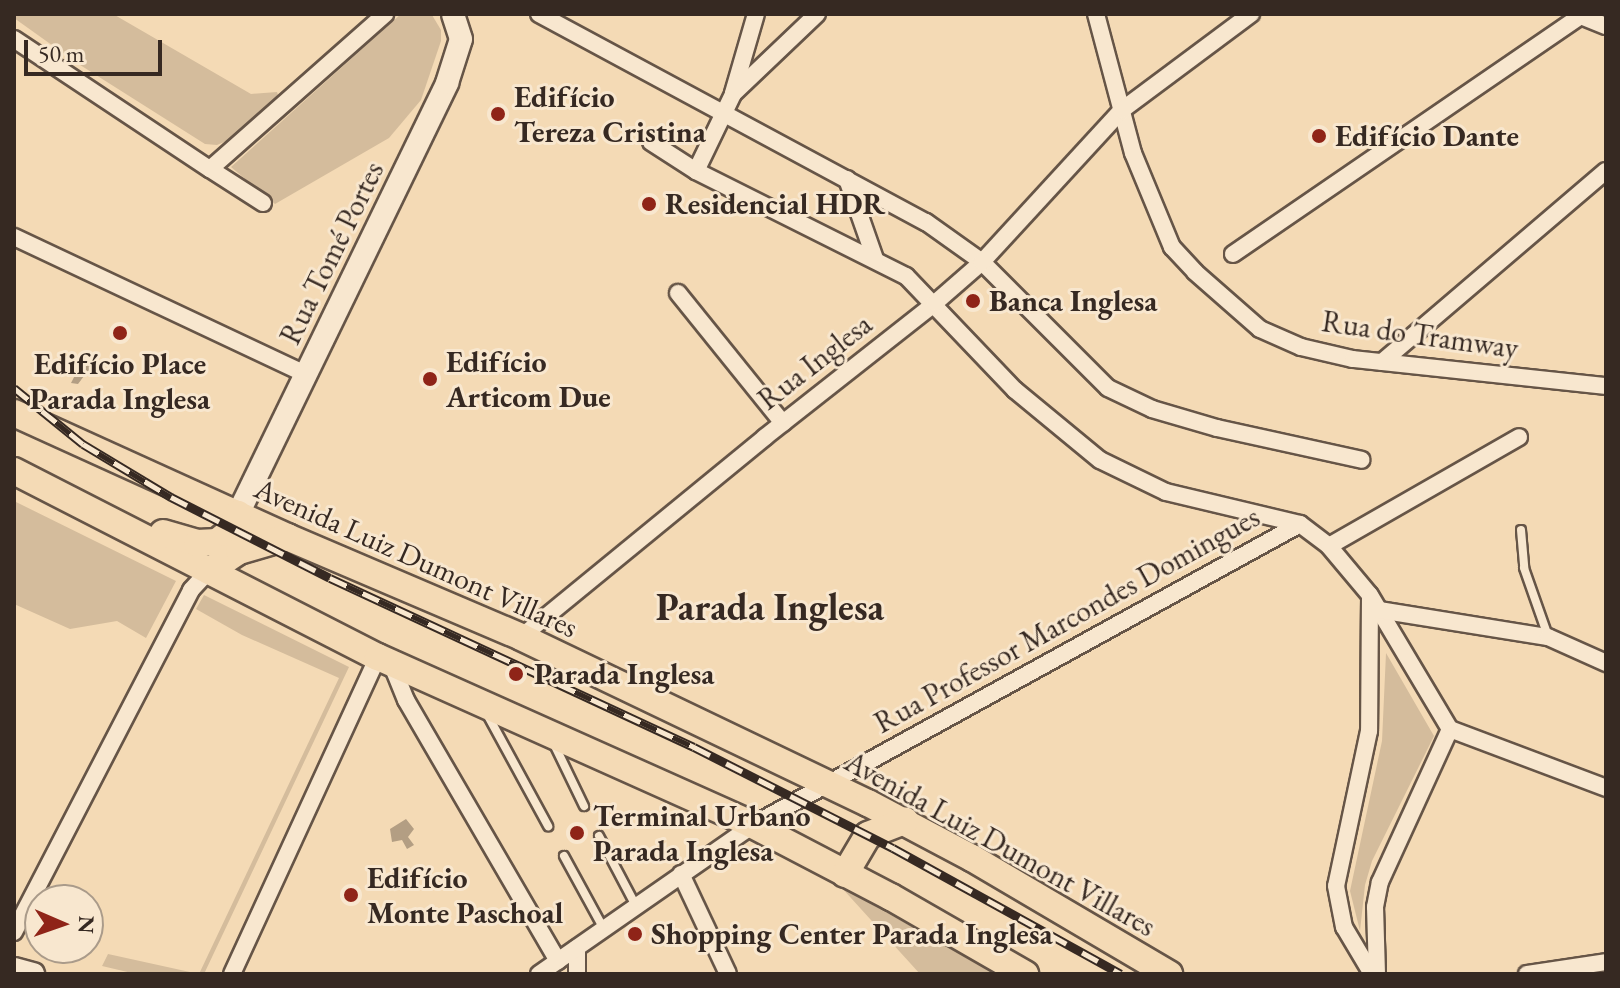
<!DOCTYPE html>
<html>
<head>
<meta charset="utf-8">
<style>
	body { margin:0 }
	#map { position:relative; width:1620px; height:988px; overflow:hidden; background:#f4dab5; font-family:"EB Garamond",serif }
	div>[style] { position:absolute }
	.green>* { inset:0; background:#d4bc9c }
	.water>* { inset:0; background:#b39e83 }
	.roads { filter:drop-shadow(2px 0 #665547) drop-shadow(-2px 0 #665547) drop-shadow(0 2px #665547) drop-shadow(0 -2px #665547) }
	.service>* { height:8px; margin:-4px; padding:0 4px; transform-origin:4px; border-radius:4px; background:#f8e7cf }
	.minor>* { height:16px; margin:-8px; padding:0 8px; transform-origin:8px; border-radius:8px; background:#f8e7cf }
	.secondary>* { height:22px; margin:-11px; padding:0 11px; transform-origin:11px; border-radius:11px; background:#f8e7cf }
	.primary>* { height:26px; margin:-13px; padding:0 13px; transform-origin:13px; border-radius:13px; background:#f4dab5 }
	.rail>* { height:9px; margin-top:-4.5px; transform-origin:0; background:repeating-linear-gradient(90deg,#f8e7cf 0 18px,#362922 0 36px); box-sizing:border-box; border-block:2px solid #362922 }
	.dots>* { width:22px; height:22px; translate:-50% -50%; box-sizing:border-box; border:4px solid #f8e7cf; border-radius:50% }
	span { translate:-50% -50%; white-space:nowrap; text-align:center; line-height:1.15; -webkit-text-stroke:6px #f8e7cf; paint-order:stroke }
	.poi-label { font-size:30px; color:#362922; font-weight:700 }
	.left { translate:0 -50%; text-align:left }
	.street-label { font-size:30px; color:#362922 }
	.district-label { font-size:38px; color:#362922; font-weight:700 }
	.frame { position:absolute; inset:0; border:16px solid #362922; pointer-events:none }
	.north { position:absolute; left:24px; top:884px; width:80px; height:80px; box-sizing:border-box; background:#f8e7cf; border:2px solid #aa9b8a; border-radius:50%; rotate:92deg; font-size:22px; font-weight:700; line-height:32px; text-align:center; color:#362922 }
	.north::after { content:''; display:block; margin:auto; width:28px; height:36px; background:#8f2418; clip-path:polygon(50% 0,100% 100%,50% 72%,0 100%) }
	.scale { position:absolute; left:24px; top:40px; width:138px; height:36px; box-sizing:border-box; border:4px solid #362922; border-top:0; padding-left:10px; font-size:24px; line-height:28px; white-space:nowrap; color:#362922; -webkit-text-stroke:6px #f8e7cf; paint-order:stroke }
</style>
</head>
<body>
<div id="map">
	<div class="green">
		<div style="clip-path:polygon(14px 14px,113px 14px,251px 94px,277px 92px,278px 95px,229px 140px,217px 145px,205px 144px,77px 63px,14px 18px)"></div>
		<div style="clip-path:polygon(401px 14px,432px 15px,441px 30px,441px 41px,421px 100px,389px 138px,275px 204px,231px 167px)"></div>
		<div style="clip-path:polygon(14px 501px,176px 581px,146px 638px,117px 621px,70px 629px,14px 604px)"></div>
		<div style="clip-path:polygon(204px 595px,349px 667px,204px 974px,136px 974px,102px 966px,108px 954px,199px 974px,339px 678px,242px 635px,196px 609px)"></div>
		<div style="clip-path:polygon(1386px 653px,1434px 736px,1372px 861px,1365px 885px,1360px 931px,1350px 891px,1382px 741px)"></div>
		<div style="clip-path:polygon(841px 887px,996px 974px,997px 974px,920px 974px)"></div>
	</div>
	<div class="water">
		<div style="clip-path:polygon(86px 354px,88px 363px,95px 364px,93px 369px,87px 372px,78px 384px,71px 383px)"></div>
		<div style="clip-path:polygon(406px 819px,414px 829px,408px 837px,414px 845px,407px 849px,402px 840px,392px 842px,390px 829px)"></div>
	</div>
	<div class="roads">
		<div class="service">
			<div style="left:1521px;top:530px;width:38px;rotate:85deg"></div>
			<div style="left:1524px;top:568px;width:72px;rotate:70.6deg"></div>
			<div style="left:487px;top:714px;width:128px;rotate:61.4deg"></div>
			<div style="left:554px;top:744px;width:69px;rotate:64.2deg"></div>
			<div style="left:599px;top:836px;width:79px;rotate:62.1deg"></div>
			<div style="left:564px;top:856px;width:83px;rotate:61.3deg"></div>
		</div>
		<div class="minor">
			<div style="left:539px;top:14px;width:439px;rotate:28.3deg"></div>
			<div style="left:926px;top:222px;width:69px;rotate:35.5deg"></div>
			<div style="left:982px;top:262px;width:178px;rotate:45deg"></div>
			<div style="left:1108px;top:388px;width:49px;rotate:25.5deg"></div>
			<div style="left:1152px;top:409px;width:68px;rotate:16.3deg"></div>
			<div style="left:1217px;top:428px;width:148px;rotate:12.4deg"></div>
			<div style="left:1096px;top:14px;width:144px;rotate:75.1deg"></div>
			<div style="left:1133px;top:153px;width:102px;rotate:67.5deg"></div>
			<div style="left:1172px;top:247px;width:34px;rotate:47deg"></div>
			<div style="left:1195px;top:272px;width:86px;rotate:41.2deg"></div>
			<div style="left:1260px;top:329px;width:45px;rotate:23.7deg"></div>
			<div style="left:1301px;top:347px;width:53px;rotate:13deg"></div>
			<div style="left:1353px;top:359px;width:254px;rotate:6.1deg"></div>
			<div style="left:1576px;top:14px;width:32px;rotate:22deg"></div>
			<div style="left:14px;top:39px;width:235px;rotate:33.6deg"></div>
			<div style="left:210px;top:169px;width:234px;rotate:-41.5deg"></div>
			<div style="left:733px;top:93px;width:82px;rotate:-73.8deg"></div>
			<div style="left:651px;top:142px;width:54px;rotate:32.8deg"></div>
			<div style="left:696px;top:171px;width:235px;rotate:26.6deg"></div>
			<div style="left:906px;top:276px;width:158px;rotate:46.3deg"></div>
			<div style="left:1015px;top:390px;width:110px;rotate:39.5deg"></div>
			<div style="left:1100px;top:460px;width:73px;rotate:25.9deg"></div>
			<div style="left:1166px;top:492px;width:138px;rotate:13.4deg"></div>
			<div style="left:1300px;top:524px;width:35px;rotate:37deg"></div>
			<div style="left:1328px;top:545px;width:65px;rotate:50deg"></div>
			<div style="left:1370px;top:595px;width:156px;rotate:59.2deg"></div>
			<div style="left:210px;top:169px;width:63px;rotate:32.7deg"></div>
			<div style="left:696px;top:171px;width:85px;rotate:-64.3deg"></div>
			<div style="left:733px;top:94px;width:116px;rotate:-43.6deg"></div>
			<div style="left:847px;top:179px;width:85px;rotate:70.7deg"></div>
			<div style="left:14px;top:237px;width:324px;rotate:25.2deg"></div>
			<div style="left:1233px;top:254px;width:424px;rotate:-34.4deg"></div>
			<div style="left:678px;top:293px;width:167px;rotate:51.1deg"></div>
			<div style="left:1382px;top:362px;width:294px;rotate:-40.5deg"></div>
			<div style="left:1329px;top:546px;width:219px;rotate:-29.8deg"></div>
			<div style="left:1370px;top:597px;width:134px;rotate:90.4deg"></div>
			<div style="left:1369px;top:731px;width:158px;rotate:102deg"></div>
			<div style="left:1336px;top:886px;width:42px;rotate:79deg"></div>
			<div style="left:1344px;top:927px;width:55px;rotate:59.2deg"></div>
			<div style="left:1379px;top:610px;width:171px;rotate:9.1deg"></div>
			<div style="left:1548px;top:637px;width:64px;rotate:24.1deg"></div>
			<div style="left:521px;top:637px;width:315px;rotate:-39.3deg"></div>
			<div style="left:765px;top:437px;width:216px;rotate:-38.2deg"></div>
			<div style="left:935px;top:303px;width:62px;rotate:-41.1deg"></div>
			<div style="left:982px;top:262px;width:207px;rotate:-47.4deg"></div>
			<div style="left:1122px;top:110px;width:161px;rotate:-36.7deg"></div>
			<div style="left:391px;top:663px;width:40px;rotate:68deg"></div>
			<div style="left:406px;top:700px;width:302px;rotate:59.8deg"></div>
			<div style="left:1450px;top:729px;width:167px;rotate:20.7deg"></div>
			<div style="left:681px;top:874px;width:110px;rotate:64.8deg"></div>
			<div style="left:14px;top:932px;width:385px;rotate:-62.6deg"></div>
			<div style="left:191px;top:590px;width:26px;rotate:-47deg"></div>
			<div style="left:577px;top:948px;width:26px;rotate:90deg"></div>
			<div style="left:232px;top:974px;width:349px;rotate:-65.3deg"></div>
			<div style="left:539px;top:974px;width:261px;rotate:-34.8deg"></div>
			<div style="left:753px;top:825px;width:624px;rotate:-28.82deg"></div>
			<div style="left:1377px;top:974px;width:67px;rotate:-91.7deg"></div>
			<div style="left:1375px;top:907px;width:25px;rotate:-79deg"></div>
			<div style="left:1380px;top:882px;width:168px;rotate:-65.4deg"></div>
			<div style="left:1527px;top:974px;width:80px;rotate:-8.6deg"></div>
		</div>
		<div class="secondary">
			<div style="left:238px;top:514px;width:479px;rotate:-64.1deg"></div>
			<div style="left:447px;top:83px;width:46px;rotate:-72.3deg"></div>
			<div style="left:461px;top:39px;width:26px;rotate:-108deg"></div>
			<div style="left:14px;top:969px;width:20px;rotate:15deg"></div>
		</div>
		<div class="primary">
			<div style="left:14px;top:413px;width:300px;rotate:24.4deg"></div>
			<div style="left:287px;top:537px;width:254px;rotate:23.1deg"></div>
			<div style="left:521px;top:637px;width:385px;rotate:25.6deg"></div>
			<div style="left:868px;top:803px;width:118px;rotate:27.9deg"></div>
			<div style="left:972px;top:858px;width:229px;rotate:30.5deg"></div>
			<div style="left:14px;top:471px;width:409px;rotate:27.1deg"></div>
			<div style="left:378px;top:657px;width:411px;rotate:24.1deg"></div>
			<div style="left:753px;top:825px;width:156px;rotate:27.6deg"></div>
			<div style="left:891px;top:897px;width:155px;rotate:29.9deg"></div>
			<div style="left:163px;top:533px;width:35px;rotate:16deg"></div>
			<div style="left:197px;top:543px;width:20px;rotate:-3deg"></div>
			<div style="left:217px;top:542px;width:13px;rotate:-39deg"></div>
			<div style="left:227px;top:534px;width:23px;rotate:-61deg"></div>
			<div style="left:209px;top:571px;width:36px;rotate:-34deg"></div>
			<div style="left:239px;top:551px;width:50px;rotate:-16.3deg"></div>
			<div style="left:845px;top:874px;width:45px;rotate:-59.5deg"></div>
			<div style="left:868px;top:835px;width:40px;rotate:-21deg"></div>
		</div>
	</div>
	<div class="rail">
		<div style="left:14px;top:388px;width:89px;rotate:39.1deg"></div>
		<div style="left:83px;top:444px;width:103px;rotate:31.1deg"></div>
		<div style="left:171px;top:497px;width:178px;rotate:27deg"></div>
		<div style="left:330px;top:578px;width:401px;rotate:24.9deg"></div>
		<div style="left:694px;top:747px;width:223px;rotate:26.9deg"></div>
		<div style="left:893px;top:848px;width:260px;rotate:28.9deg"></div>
	</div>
	<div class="dots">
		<div style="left:498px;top:114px;background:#8f2418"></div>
		<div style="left:1319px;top:136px;background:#8f2418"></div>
		<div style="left:649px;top:204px;background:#8f2418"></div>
		<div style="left:973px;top:301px;background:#8f2418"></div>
		<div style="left:120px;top:333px;background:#8f2418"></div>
		<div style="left:430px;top:379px;background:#8f2418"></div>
		<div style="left:516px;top:674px;background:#8f2418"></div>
		<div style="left:577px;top:833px;background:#8f2418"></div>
		<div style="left:351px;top:895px;background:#8f2418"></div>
		<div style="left:635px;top:934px;background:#8f2418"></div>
	</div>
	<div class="poi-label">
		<span class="left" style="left:514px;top:114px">Edifício<br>Tereza Cristina</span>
		<span class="left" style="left:1335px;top:136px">Edifício Dante</span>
		<span class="left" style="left:665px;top:204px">Residencial HDR</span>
		<span class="left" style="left:989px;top:301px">Banca Inglesa</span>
		<span class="left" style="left:446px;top:379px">Edifício<br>Articom Due</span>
		<span style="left:120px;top:381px">Edifício Place<br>Parada Inglesa</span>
		<span class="left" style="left:534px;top:674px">Parada Inglesa</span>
		<span class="left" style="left:593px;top:833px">Terminal Urbano<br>Parada Inglesa</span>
		<span class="left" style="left:367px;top:895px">Edifício<br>Monte Paschoal</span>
		<span class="left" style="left:651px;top:934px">Shopping Center Parada Inglesa</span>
	</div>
	<div class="street-label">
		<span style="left:332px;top:253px;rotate:-64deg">Rua Tomé Portes</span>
		<span style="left:1420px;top:335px;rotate:8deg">Rua do Tramway</span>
		<span style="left:815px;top:362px;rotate:-38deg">Rua Inglesa</span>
		<span style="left:416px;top:558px;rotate:24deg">Avenida Luiz Dumont Villares</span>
		<span style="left:1067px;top:620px;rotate:-29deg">Rua Professor Marcondes Domingues</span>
		<span style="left:1000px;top:844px;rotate:29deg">Avenida Luiz Dumont Villares</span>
	</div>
	<div class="district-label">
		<span style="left:770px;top:607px">Parada Inglesa</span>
	</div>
	<div class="frame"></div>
	<div class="north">N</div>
	<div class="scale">50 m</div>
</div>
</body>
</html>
